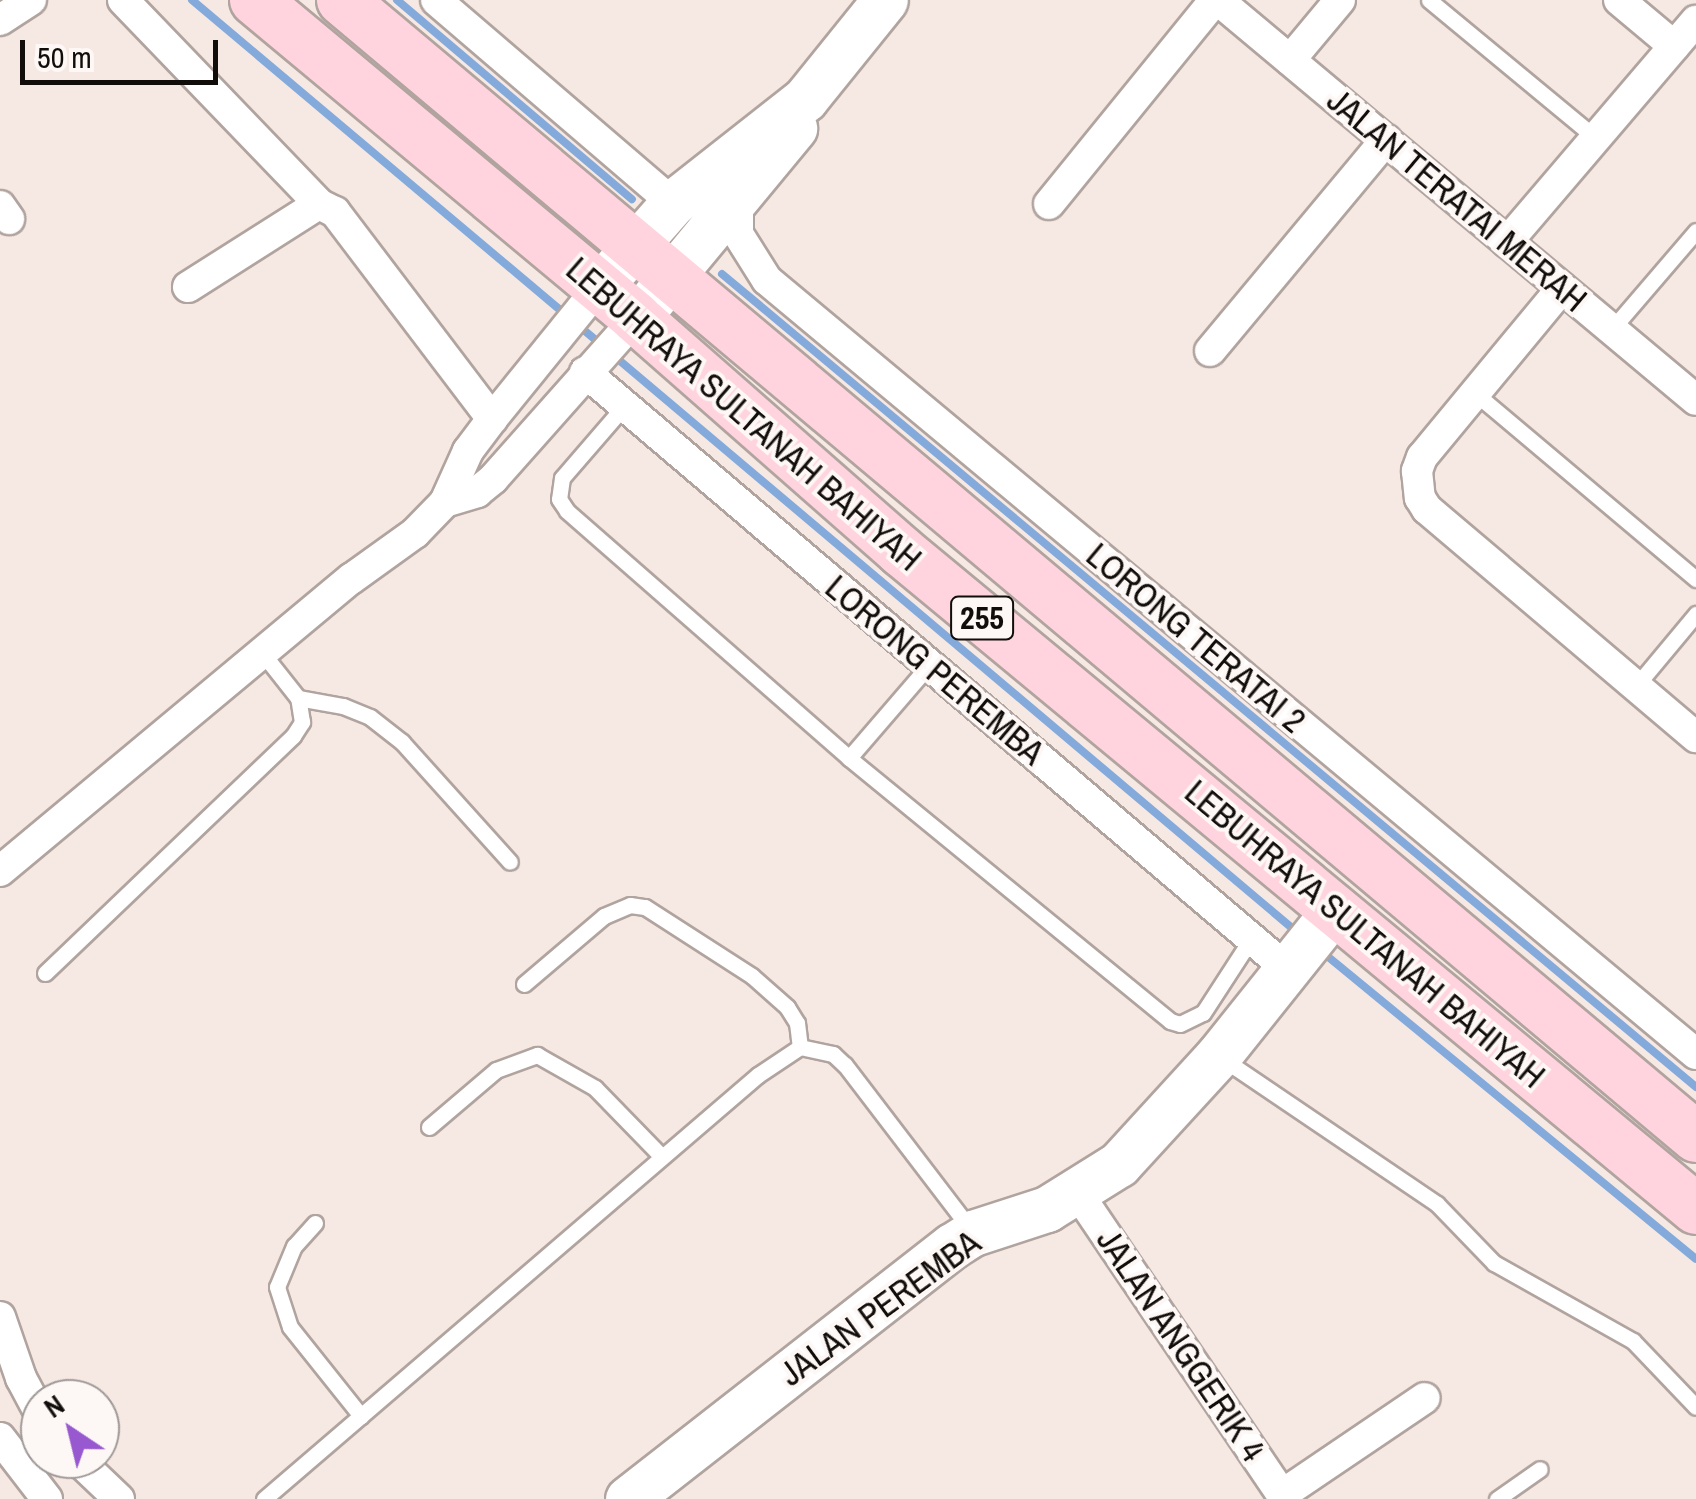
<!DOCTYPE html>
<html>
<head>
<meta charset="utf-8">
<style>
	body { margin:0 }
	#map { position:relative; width:1696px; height:1499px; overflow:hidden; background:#f6e8e3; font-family:"Archivo Narrow",sans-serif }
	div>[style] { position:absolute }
	.stream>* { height:8px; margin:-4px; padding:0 4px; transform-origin:4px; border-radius:4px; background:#83aadb }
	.roads { filter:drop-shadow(2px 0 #b1a49f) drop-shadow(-2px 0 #b1a49f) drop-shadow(0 2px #b1a49f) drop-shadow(0 -2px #b1a49f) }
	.lane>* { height:15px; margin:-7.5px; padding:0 7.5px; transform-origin:7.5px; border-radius:7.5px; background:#fff }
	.street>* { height:30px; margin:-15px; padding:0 15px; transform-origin:15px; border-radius:15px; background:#fff }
	.secondary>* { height:45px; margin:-22.5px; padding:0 22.5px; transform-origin:22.5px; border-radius:22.5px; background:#fff }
	.primary>* { height:50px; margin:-25px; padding:0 25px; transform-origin:25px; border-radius:25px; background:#ffd4df }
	span { translate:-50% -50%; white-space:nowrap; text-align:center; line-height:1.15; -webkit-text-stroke:8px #fdf7f5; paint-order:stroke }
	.shield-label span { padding:2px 8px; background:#fdf7f5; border:2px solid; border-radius:8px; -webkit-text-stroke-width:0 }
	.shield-label { font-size:32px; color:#110d0b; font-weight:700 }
	.street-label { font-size:35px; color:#110d0b }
	.north { position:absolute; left:20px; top:1379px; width:100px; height:100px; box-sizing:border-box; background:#fdf7f5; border:2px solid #9f9997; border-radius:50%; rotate:325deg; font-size:28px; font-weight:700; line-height:40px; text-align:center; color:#110d0b }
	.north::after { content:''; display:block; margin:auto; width:35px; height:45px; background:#9859d0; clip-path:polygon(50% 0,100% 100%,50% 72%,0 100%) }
	.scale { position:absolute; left:20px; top:40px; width:198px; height:45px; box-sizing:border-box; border:5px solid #110d0b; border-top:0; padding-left:12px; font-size:30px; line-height:35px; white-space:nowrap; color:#110d0b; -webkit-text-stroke:8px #fdf7f5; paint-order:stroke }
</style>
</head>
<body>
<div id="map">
	<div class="stream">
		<div style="left:192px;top:0;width:492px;rotate:40.1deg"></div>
		<div style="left:397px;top:0;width:308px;rotate:40.3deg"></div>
		<div style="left:722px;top:274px;width:1269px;rotate:39.85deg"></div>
		<div style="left:579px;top:326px;width:31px;rotate:40deg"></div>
		<div style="left:613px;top:355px;width:896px;rotate:40.16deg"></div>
		<div style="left:1321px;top:951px;width:485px;rotate:39.4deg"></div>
	</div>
	<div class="roads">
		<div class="lane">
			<div style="left:1429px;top:0;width:217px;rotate:39.6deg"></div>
			<div style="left:1612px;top:329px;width:129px;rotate:-49.4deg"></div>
			<div style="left:1475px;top:393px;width:289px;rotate:40.1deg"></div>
			<div style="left:625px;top:405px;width:96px;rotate:130.8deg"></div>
			<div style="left:562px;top:478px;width:21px;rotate:98deg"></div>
			<div style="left:559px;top:499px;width:14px;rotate:56deg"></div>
			<div style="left:567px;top:511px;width:375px;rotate:41.2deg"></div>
			<div style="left:849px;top:758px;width:415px;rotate:39.3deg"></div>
			<div style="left:1170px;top:1021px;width:10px;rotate:17deg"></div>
			<div style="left:1180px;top:1024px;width:25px;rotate:-26deg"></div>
			<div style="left:1203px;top:1013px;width:88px;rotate:-57deg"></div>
			<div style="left:1636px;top:686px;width:94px;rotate:-50.2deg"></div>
			<div style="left:298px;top:698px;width:46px;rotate:10.1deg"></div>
			<div style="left:343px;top:706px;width:29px;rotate:22deg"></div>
			<div style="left:370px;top:717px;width:41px;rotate:38deg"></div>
			<div style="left:402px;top:742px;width:161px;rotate:48deg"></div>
			<div style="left:849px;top:758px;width:123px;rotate:-49.3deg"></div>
			<div style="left:45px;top:973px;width:343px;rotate:-43.7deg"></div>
			<div style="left:293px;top:736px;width:17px;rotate:-57deg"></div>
			<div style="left:302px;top:722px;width:24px;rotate:-99deg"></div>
			<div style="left:298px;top:698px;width:55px;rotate:-128.3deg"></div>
			<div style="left:524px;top:984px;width:105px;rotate:-40.4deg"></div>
			<div style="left:604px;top:916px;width:28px;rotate:-23deg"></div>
			<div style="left:630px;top:905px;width:15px;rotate:8deg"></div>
			<div style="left:645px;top:907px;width:127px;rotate:32.8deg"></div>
			<div style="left:752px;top:976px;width:47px;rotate:41.5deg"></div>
			<div style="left:787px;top:1007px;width:19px;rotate:58deg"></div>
			<div style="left:797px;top:1023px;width:24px;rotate:83deg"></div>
			<div style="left:1223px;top:1059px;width:258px;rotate:34.1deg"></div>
			<div style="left:1437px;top:1204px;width:82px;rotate:46deg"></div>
			<div style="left:1494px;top:1263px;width:159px;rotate:29.3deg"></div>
			<div style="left:1633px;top:1341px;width:91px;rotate:46.3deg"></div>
			<div style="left:429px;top:1127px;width:88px;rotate:-40.4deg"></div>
			<div style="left:496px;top:1070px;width:44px;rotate:-20.1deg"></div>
			<div style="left:537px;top:1055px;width:67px;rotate:29.6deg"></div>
			<div style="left:595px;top:1088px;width:96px;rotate:45.8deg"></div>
			<div style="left:315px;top:1223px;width:31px;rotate:132deg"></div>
			<div style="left:294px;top:1246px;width:44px;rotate:112.5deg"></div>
			<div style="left:277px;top:1287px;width:42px;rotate:72deg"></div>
			<div style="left:290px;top:1327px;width:114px;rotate:51.4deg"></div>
			<div style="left:264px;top:1499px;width:651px;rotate:-40.64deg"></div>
			<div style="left:758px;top:1075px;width:50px;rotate:-33.7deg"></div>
			<div style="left:800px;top:1047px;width:34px;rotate:12deg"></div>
			<div style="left:833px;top:1054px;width:16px;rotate:43deg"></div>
			<div style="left:845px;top:1065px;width:208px;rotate:52.6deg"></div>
			<div style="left:1497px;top:1499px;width:52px;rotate:-34.9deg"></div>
		</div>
		<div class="street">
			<div style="left:123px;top:0;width:283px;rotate:46.1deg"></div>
			<div style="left:436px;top:0;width:312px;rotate:40.6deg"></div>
			<div style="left:1218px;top:0;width:623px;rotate:39.92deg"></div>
			<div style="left:1619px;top:0;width:72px;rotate:39.9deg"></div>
			<div style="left:0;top:20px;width:37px;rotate:-33deg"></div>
			<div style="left:1290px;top:60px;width:78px;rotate:-50.2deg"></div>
			<div style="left:738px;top:198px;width:36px;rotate:90deg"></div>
			<div style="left:738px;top:234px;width:54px;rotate:57.8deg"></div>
			<div style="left:767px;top:280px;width:1209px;rotate:39.8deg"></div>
			<div style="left:1049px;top:204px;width:263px;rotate:-50.9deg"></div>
			<div style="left:0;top:206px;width:16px;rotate:55deg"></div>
			<div style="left:1507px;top:242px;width:291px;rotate:-49.5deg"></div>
			<div style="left:188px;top:287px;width:155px;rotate:-32.4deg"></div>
			<div style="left:319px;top:204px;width:18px;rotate:27deg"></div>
			<div style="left:335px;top:212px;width:260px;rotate:52.8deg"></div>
			<div style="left:1562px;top:288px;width:219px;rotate:129.6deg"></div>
			<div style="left:1422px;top:457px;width:15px;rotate:110deg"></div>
			<div style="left:1417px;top:471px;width:27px;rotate:84deg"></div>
			<div style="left:1420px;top:498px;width:13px;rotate:58deg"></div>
			<div style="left:1427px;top:509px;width:353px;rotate:40.3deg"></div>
			<div style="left:1210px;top:351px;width:275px;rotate:-50.2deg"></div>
			<div style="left:585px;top:372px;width:920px;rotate:40.37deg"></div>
			<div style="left:445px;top:502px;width:34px;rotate:-17deg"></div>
			<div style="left:477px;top:492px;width:21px;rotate:-39deg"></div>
			<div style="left:493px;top:479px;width:215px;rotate:-48.4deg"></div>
			<div style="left:0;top:871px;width:457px;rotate:-39.8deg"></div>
			<div style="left:351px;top:579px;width:79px;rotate:-35.7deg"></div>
			<div style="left:415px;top:533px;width:43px;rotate:-45.9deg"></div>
			<div style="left:445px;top:502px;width:56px;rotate:-65.7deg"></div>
			<div style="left:468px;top:451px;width:40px;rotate:-53deg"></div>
			<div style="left:492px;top:419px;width:169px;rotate:-51deg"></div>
			<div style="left:1077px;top:1192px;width:371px;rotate:55.9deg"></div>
			<div style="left:0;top:1317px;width:65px;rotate:71deg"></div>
			<div style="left:21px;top:1378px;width:40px;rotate:62deg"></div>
			<div style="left:0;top:1438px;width:77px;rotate:52.4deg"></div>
			<div style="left:77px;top:1459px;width:58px;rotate:43.6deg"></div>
			<div style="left:1283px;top:1494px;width:171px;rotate:-34.1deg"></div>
		</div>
		<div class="secondary">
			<div style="left:598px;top:288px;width:113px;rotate:-48.6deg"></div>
			<div style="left:673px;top:203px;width:168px;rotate:-38.2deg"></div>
			<div style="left:805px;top:99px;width:127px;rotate:-51.1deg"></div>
			<div style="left:647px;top:306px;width:231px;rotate:-50.4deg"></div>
			<div style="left:628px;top:1499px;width:411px;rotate:-38deg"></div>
			<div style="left:952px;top:1246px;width:25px;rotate:-32deg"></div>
			<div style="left:973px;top:1233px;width:78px;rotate:-18deg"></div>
			<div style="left:1047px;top:1209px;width:85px;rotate:-32deg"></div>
			<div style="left:1119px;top:1164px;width:147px;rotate:-47.5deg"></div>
			<div style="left:1218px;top:1056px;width:189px;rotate:-51.4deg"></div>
		</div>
		<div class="primary">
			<div style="left:255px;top:0;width:496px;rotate:39.8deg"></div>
			<div style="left:636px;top:318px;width:353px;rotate:41.3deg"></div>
			<div style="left:901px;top:551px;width:1032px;rotate:39.61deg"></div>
			<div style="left:342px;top:0;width:1768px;rotate:40.02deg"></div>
		</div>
	</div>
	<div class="shield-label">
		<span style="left:982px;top:618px">255</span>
	</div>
	<div class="street-label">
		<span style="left:1457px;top:200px;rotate:40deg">JALAN TERATAI MERAH</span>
		<span style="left:744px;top:414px;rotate:41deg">LEBUHRAYA SULTANAH BAHIYAH</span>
		<span style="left:1196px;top:638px;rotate:40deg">LORONG TERATAI 2</span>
		<span style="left:935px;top:670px;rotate:40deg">LORONG PEREMBA</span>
		<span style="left:1365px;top:934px;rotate:40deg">LEBUHRAYA SULTANAH BAHIYAH</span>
		<span style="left:880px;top:1308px;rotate:-36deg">JALAN PEREMBA</span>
		<span style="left:1181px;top:1345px;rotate:56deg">JALAN ANGGERIK 4</span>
	</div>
	<div class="north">N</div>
	<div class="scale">50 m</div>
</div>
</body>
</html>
